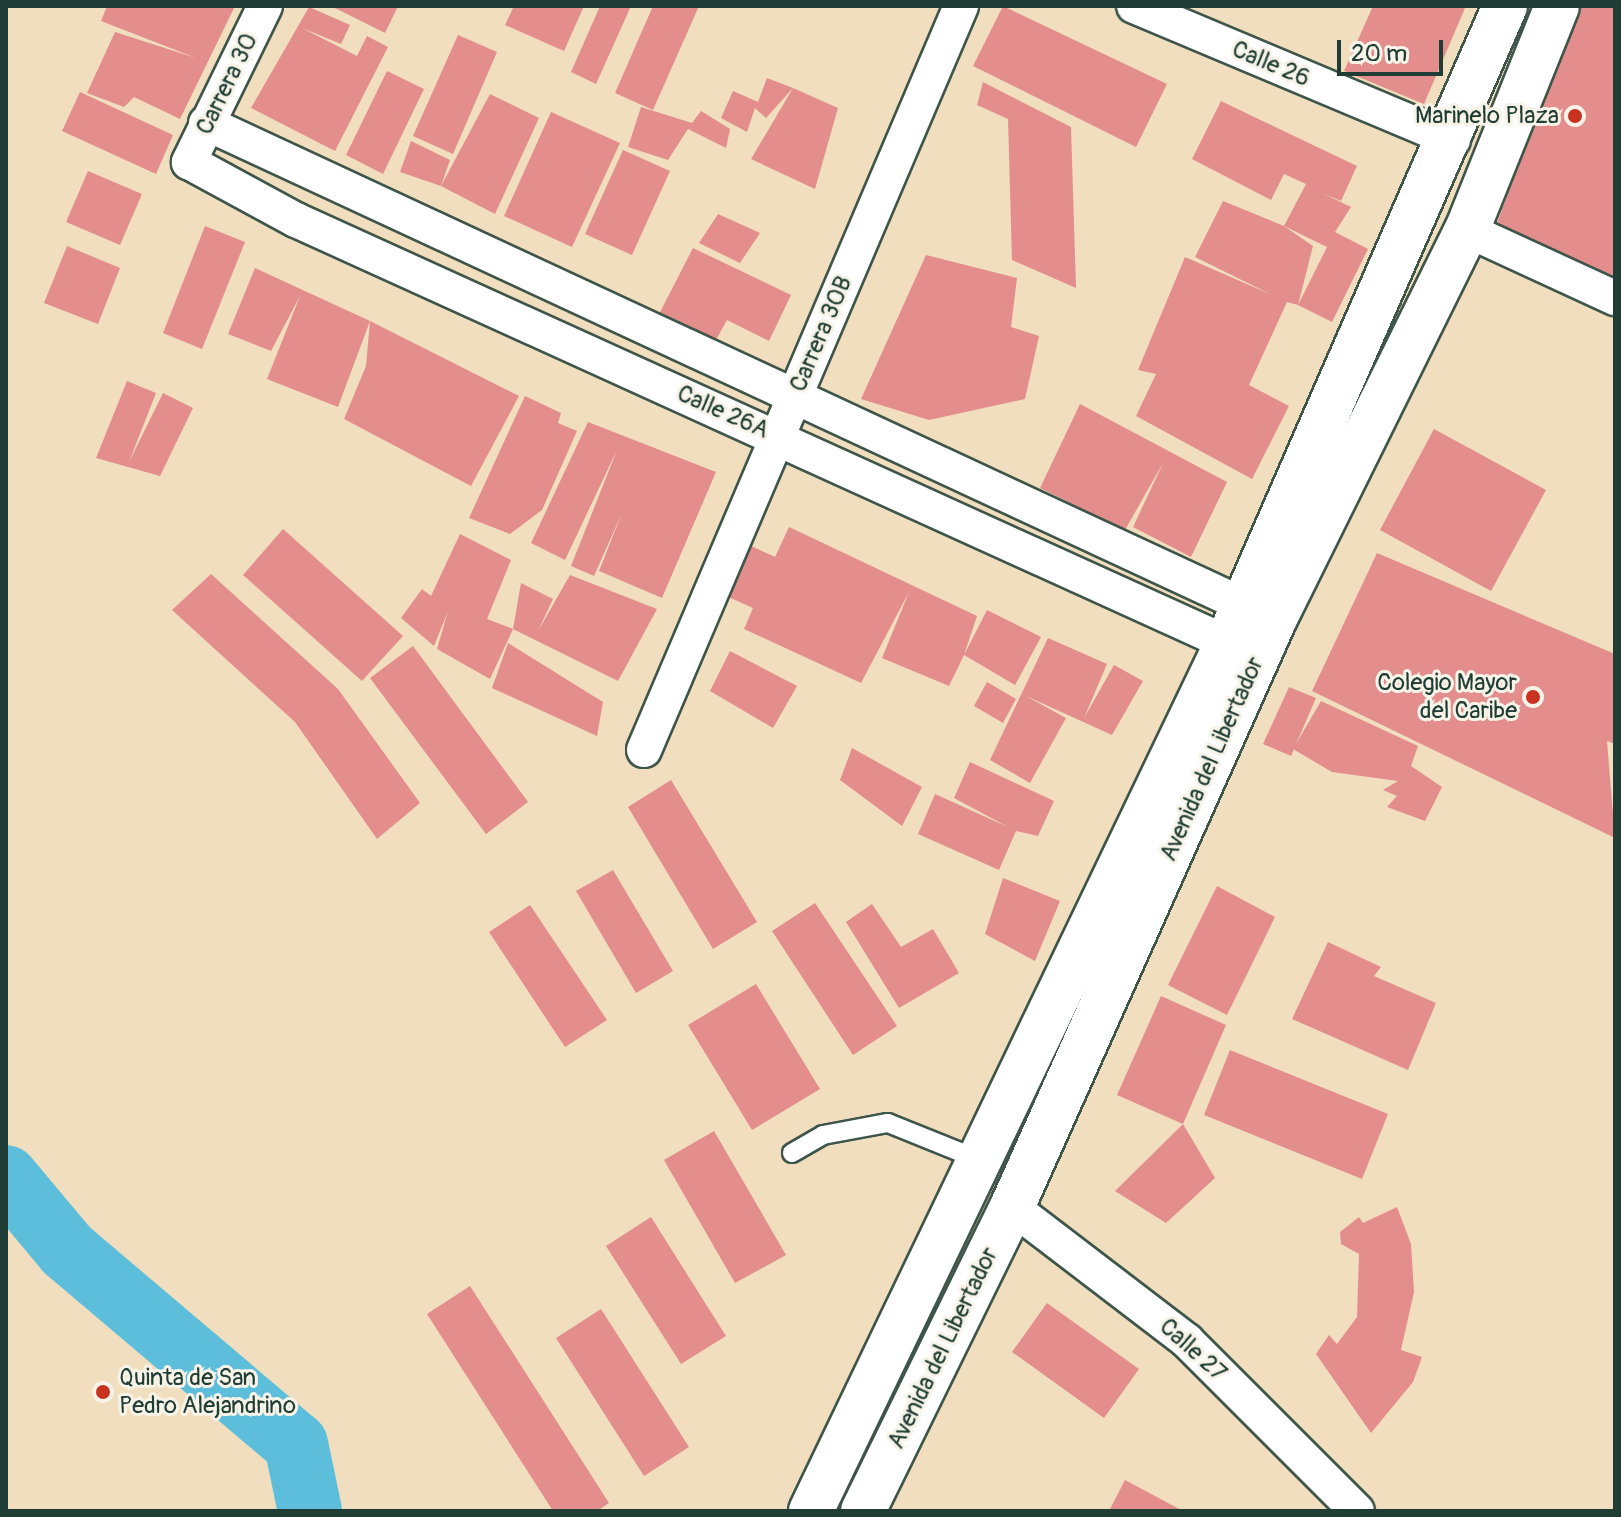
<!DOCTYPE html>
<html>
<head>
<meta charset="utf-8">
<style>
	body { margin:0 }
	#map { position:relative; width:1621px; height:1517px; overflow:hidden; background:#f0debe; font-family:Pangolin,sans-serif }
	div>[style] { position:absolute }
	.river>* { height:64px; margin:-32px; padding:0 32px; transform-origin:32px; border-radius:32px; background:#5dbedb }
	.building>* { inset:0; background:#e38e8c }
	.roads { filter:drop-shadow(2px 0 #3e5549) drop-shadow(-2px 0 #3e5549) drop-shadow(0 2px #3e5549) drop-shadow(0 -2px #3e5549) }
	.lane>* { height:18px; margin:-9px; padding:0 9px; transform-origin:9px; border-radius:9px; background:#fff }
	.street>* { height:34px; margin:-17px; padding:0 17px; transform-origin:17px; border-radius:17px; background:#fff }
	.secondary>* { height:44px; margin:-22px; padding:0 22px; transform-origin:22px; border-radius:22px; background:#fff }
	.dots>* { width:22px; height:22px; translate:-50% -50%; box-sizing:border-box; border:4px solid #f7f3e8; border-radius:50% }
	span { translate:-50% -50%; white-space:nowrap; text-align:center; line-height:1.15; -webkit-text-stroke:6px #f7f3e8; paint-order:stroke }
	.street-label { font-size:24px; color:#1f3d34 }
	.poi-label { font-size:24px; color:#1f3d34 }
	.right { translate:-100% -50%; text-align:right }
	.left { translate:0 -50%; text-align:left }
	.frame { position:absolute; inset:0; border:8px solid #1f3d34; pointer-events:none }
	.scale { position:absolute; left:1337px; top:40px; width:106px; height:36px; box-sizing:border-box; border:4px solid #1f3d34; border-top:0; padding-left:10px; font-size:24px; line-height:28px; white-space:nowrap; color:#1f3d34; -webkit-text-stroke:6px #f7f3e8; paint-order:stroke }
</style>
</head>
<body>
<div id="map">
	<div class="river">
		<div style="left:6px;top:1177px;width:95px;rotate:50.1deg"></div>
		<div style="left:67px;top:1250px;width:300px;rotate:40.3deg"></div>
		<div style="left:296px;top:1444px;width:68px;rotate:78.2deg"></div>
	</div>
	<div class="building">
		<div style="clip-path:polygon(107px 6px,235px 6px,180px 119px,134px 97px,124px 107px,87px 93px,115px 32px,196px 58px,101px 21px)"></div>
		<div style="clip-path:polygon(331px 6px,398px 6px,385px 33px)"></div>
		<div style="clip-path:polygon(514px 6px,584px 6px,564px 51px,505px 25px)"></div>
		<div style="clip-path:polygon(600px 6px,631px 6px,596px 84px,571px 72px)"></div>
		<div style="clip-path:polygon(653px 6px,699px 6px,653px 110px,615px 93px)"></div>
		<div style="clip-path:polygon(1003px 6px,1167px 84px,1136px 147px,973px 66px)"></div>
		<div style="clip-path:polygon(1373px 6px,1465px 8px,1424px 104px,1344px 71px)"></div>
		<div style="clip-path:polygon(1575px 6px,1615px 6px,1615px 286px,1496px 226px)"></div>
		<div style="clip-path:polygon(309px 7px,350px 25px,341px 44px,302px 28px,357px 56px,367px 36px,388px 47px,335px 151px,251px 108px)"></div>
		<div style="clip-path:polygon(458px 35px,497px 52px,453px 154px,413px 136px)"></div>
		<div style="clip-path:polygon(387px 71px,424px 89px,383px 174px,346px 155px)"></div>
		<div style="clip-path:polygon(767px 78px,793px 88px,766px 118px,755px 108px,747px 132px,721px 118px,733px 91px,758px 102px)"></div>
		<div style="clip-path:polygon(983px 82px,1071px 127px,1076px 288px,1012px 260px,1008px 119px,977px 105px)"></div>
		<div style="clip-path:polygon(793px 88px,838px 108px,815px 189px,751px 159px)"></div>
		<div style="clip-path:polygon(80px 92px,173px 135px,156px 174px,62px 131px)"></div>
		<div style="clip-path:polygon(490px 94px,539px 118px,495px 214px,441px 186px)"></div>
		<div style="clip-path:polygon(1221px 101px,1357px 166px,1341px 201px,1322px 193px,1351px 207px,1335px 232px,1368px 249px,1332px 322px,1298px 305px,1327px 247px,1284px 226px,1313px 246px,1298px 305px,1287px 302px,1249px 385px,1289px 406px,1252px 479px,1136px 416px,1156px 374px,1138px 370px,1185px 257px,1272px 295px,1195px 257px,1223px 201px,1284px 226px,1306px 184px,1284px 174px,1271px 200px,1192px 159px)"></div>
		<div style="clip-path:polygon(641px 107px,692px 123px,701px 111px,730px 129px,726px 148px,688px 129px,668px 160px,628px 147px)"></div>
		<div style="clip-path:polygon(551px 112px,620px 143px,572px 247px,504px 216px)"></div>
		<div style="clip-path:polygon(411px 141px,450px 160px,441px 186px,400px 172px)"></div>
		<div style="clip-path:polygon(623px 150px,670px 171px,632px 255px,585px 234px)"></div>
		<div style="clip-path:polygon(88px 171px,142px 194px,120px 245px,66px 222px)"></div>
		<div style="clip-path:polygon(718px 214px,760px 233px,740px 263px,699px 243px)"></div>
		<div style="clip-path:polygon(205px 226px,245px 242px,202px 349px,163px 333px)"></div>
		<div style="clip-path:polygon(67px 246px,120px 268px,98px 324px,44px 303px)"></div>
		<div style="clip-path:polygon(693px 248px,791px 295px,769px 341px,727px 320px,712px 347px,657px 318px)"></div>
		<div style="clip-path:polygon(926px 255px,1017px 278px,1011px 327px,1039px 336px,1025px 399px,929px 420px,861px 399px)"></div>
		<div style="clip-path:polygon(255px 268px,370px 321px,519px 396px,471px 486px,344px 419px,366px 366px,370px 321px,338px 407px,267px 379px,300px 296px,271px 351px,228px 334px)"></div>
		<div style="clip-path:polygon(127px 381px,156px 393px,129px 462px,163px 393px,193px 408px,160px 476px,96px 458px)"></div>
		<div style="clip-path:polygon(525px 396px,561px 413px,558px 423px,577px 431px,542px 510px,510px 534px,469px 518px)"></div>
		<div style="clip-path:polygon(1080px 404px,1227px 482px,1191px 557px,1133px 527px,1163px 463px,1125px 530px,1040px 488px)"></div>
		<div style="clip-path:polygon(588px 422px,716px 472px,662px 598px,599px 571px,622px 513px,594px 576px,571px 566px,617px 450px,565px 560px,531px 543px)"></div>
		<div style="clip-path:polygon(1434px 429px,1546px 490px,1491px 591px,1380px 530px)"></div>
		<div style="clip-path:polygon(789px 527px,977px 616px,964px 655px,987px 610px,1041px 637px,1015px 685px,964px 655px,949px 686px,882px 658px,909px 592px,861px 683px,744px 629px,753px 608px,724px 595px,747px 544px,775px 557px)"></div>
		<div style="clip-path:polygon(283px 529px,403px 636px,362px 681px,243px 575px)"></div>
		<div style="clip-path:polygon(460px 534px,511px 560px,487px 619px,513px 629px,490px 679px,437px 649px,448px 611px,434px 646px,401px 618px,422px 589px,431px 596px)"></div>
		<div style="clip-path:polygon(1377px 553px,1615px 654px,1615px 744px,1607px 741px,1615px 838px,1312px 691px)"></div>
		<div style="clip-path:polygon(211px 574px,338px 689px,420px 803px,377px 839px,295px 722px,172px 610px)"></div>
		<div style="clip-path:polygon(570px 575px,657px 609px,618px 681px,513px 629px,521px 583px,553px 599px,538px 631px)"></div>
		<div style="clip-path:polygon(1048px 638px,1107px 664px,1084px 718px,1114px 665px,1143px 681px,1112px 735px,1026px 696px,1066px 718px,1030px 783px,990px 760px)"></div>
		<div style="clip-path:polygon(508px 643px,603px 702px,597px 736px,492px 688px)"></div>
		<div style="clip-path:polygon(413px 646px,528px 802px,486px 834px,370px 678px)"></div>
		<div style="clip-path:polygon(730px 651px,797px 686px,773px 728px,710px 691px)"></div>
		<div style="clip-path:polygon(987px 682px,1016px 699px,1003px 723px,974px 706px)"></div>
		<div style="clip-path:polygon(1289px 687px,1316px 698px,1291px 756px,1263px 744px)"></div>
		<div style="clip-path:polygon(1321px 701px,1418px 746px,1411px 766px,1442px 787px,1425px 821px,1387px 807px,1397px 796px,1383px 790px,1398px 781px,1332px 772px,1293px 749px)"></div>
		<div style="clip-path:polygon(852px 748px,922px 787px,902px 826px,840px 780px)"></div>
		<div style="clip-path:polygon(970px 762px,1054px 801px,1038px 836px,1016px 831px,999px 870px,918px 834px,935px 794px,1008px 827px,954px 798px)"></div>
		<div style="clip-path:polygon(671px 780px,757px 922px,713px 949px,628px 807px)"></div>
		<div style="clip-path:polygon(613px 870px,673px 971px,636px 993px,576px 891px)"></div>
		<div style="clip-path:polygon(1003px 878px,1060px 901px,1035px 961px,985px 934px)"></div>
		<div style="clip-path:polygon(1217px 886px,1275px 917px,1227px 1015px,1168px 985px)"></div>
		<div style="clip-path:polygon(815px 903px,897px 1026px,853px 1055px,772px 931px)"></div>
		<div style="clip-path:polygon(872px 904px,901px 947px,933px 929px,959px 973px,899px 1008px,846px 922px)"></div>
		<div style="clip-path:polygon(530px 905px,607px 1020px,565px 1047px,489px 932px)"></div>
		<div style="clip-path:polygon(1328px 942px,1381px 967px,1374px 976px,1436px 1003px,1408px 1070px,1292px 1019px)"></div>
		<div style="clip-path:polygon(756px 984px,820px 1089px,752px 1130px,688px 1025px)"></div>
		<div style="clip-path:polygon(1161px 996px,1226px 1025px,1183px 1124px,1117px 1095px)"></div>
		<div style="clip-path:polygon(1230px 1050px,1388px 1114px,1362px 1179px,1204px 1115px)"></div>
		<div style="clip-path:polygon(1183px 1124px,1215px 1178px,1166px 1223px,1115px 1191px)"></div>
		<div style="clip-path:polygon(714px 1131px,786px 1255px,735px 1283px,664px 1160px)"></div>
		<div style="clip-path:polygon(1397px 1207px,1411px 1244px,1414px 1292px,1401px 1350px,1422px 1357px,1413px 1382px,1371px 1433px,1316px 1354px,1329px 1335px,1337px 1344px,1357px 1317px,1359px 1254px,1341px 1244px,1340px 1232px,1359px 1217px,1363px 1223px)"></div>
		<div style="clip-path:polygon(651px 1217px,726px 1336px,681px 1364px,606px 1246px)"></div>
		<div style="clip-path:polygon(470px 1286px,609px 1503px,597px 1511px,553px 1511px,427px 1314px)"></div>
		<div style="clip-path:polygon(1047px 1303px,1139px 1369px,1104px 1418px,1012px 1352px)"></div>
		<div style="clip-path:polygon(601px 1309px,689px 1447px,644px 1476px,556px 1338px)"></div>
		<div style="clip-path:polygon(1125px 1480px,1183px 1511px,1109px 1511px)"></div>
	</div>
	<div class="roads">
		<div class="lane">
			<div style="left:792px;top:1153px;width:36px;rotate:-30deg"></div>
			<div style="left:823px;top:1135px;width:66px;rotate:-10.5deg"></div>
			<div style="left:888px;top:1123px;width:94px;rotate:21.9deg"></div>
		</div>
		<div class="street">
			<div style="left:265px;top:6px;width:174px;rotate:116deg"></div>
			<div style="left:189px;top:162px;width:122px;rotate:28.5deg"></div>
			<div style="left:296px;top:220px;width:1023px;rotate:24.43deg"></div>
			<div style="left:1227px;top:643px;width:22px;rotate:8deg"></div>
			<div style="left:1134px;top:6px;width:346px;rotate:22.8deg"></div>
			<div style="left:206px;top:123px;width:1165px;rotate:24.92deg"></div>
			<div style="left:1467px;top:230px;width:163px;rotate:24.7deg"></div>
			<div style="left:644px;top:750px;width:809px;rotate:-66.92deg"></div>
			<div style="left:1012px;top:1207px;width:220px;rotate:37.4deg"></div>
			<div style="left:1187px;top:1341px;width:240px;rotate:45deg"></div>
		</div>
		<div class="secondary">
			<div style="left:811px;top:1511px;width:963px;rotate:-64.39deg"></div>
			<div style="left:1227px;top:643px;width:695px;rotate:-66.42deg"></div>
			<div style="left:863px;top:1511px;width:339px;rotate:-63.9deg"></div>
			<div style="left:1012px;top:1207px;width:645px;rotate:-65.94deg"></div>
			<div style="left:1275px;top:618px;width:433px;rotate:-63.7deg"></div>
			<div style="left:1467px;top:230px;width:241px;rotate:-68.1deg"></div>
		</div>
	</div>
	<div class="dots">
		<div style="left:1575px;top:116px;background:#c8321e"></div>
		<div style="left:1533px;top:697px;background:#c8321e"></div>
		<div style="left:103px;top:1392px;background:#c8321e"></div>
	</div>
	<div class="street-label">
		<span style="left:1271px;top:64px;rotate:23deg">Calle 26</span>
		<span style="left:227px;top:84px;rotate:-64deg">Carrera 30</span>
		<span style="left:821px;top:334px;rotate:-67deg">Carrera 30B</span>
		<span style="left:723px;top:412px;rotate:24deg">Calle 26A</span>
		<span style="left:1212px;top:759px;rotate:-66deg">Avenida del Libertador</span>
		<span style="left:943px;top:1348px;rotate:-64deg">Avenida del Libertador</span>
		<span style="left:1193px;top:1350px;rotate:42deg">Calle 27</span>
	</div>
	<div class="poi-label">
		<span class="right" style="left:1559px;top:116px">Marinelo Plaza</span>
		<span class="right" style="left:1517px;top:697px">Colegio Mayor<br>del Caribe</span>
		<span class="left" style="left:119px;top:1392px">Quinta de San<br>Pedro Alejandrino</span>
	</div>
	<div class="frame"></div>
	<div class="scale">20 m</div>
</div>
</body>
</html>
